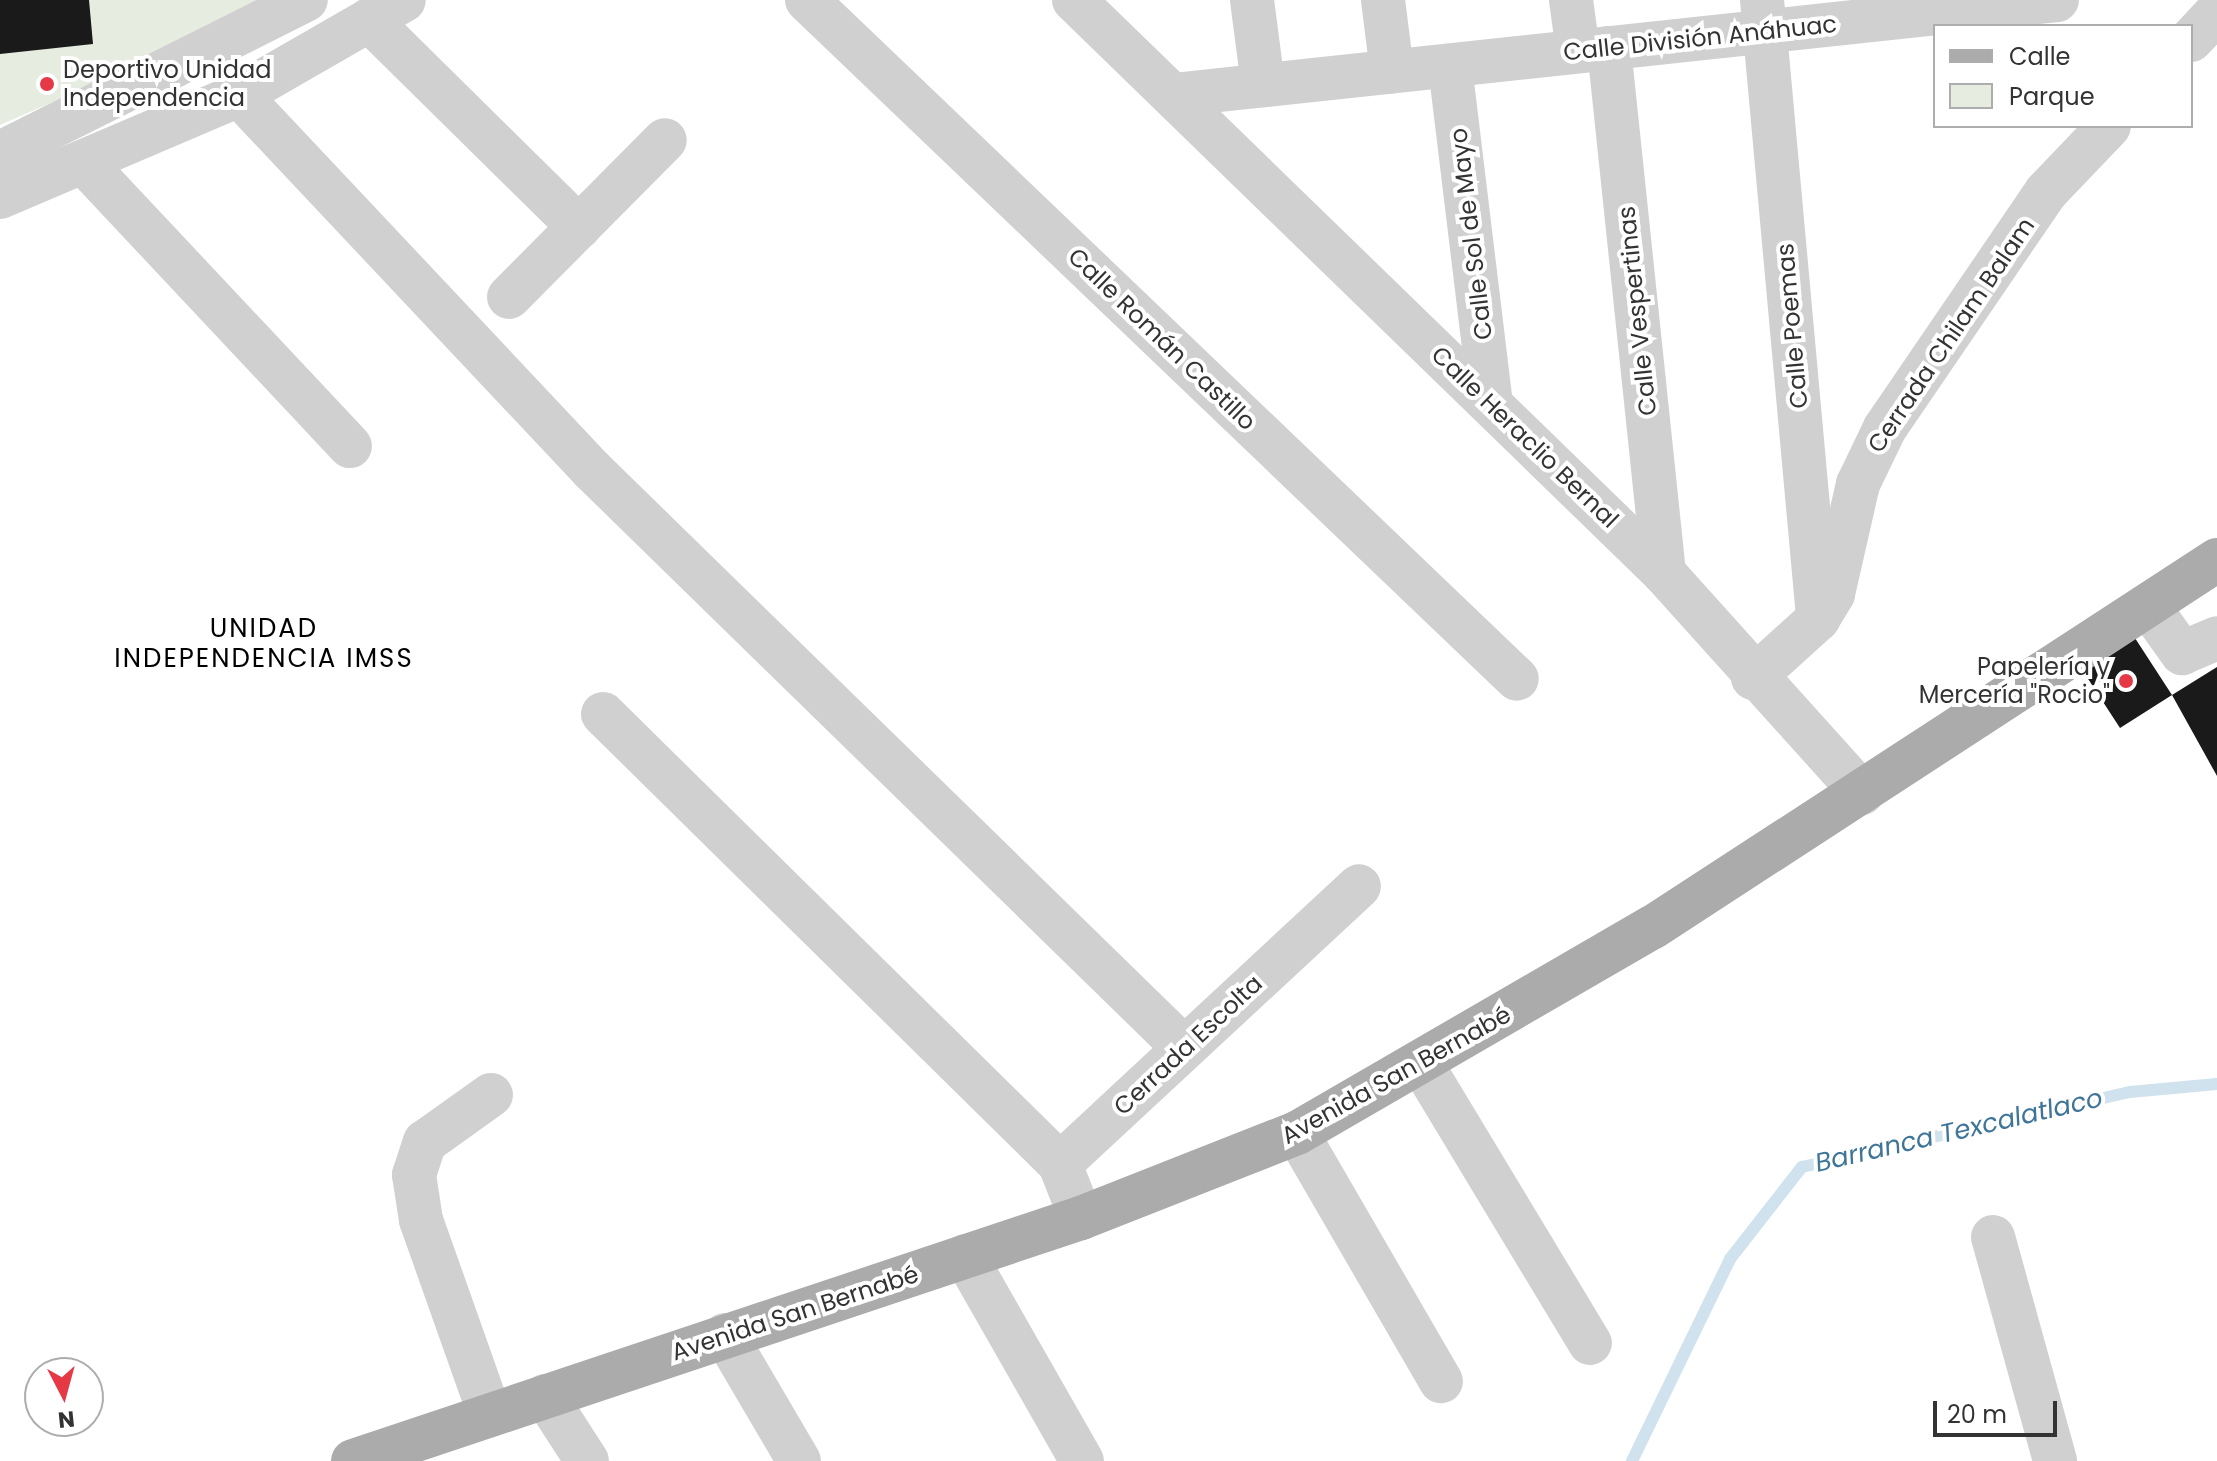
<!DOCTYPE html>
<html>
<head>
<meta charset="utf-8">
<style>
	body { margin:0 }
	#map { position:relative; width:2217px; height:1461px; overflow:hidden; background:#fff; font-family:Poppins,sans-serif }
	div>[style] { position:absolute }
	.green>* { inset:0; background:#e6ecdf }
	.stream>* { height:12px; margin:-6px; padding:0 6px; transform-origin:6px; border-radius:6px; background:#cfe2ee }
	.building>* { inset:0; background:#1a1a1a }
	.minor>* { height:44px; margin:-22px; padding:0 22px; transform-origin:22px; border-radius:22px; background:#d0d0d0 }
	.major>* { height:44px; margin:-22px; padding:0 22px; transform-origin:22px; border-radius:22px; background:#ababab }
	.dots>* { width:22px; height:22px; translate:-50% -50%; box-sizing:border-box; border:4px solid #fff; border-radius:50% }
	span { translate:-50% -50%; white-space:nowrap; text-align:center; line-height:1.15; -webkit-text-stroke:8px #fff; paint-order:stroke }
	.street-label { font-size:24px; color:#333 }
	.poi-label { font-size:24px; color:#333 }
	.left { translate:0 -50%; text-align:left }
	.right { translate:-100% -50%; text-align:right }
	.neighbourhood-label { font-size:26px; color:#000; letter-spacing:2px }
	.water-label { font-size:26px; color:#3f7597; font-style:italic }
	.legend { position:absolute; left:1933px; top:24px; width:260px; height:104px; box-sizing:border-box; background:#fff; border:2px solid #adadad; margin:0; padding:10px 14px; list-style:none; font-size:24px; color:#333 }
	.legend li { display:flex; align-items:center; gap:16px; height:40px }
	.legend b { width:40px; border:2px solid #adadad }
	.north { position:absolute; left:24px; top:1357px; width:80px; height:80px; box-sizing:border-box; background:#fff; border:2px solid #adadad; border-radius:50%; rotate:174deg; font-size:22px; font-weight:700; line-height:32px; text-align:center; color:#333 }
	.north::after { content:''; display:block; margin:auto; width:28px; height:36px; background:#e63946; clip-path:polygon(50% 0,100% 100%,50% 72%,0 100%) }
	.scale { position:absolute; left:1933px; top:1401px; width:124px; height:36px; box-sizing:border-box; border:4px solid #333; border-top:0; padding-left:10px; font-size:24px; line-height:28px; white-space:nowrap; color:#333; -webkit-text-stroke:6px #fff; paint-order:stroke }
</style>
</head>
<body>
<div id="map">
	<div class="green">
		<div style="clip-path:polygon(0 0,264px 0,186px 44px,0 125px)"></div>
	</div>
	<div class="stream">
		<div style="left:1632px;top:1461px;width:225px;rotate:-64.1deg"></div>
		<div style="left:1730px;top:1259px;width:117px;rotate:-52deg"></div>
		<div style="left:1802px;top:1167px;width:336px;rotate:-12.9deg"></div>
		<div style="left:2130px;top:1092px;width:87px;rotate:-5.3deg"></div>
	</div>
	<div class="building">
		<div style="clip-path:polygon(0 0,89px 0,93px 44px,0 54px)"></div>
		<div style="clip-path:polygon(2133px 635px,2172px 695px,2217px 667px,2217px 776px,2172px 695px,2120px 728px,2081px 668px)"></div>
	</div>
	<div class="minor">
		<div style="left:807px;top:0;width:982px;rotate:43.72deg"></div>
		<div style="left:1074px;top:0;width:822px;rotate:44.16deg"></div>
		<div style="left:1664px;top:573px;width:296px;rotate:48deg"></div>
		<div style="left:1252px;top:0;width:86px;rotate:82.6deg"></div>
		<div style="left:1383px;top:0;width:72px;rotate:82.8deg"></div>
		<div style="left:1571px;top:0;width:51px;rotate:82.2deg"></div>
		<div style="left:1762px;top:0;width:619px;rotate:84.81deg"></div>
		<div style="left:369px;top:20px;width:295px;rotate:44.6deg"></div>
		<div style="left:2191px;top:40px;width:38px;rotate:-47deg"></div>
		<div style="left:1609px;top:48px;width:528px;rotate:84.02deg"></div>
		<div style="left:1450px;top:66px;width:339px;rotate:83.1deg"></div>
		<div style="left:239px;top:95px;width:515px;rotate:46.73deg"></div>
		<div style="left:592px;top:470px;width:827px;rotate:44.31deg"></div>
		<div style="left:1173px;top:95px;width:889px;rotate:-6.13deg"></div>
		<div style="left:0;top:153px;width:342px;rotate:-26.6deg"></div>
		<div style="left:85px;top:164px;width:387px;rotate:46.8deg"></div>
		<div style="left:0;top:197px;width:260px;rotate:-23.1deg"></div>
		<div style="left:239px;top:95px;width:190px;rotate:-29.9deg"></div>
		<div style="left:509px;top:297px;width:221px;rotate:-45.2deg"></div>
		<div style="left:2149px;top:607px;width:57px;rotate:54.3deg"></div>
		<div style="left:2182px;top:653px;width:38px;rotate:-23deg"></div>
		<div style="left:1753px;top:678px;width:88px;rotate:-42.2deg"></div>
		<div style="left:1818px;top:619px;width:29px;rotate:-59deg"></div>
		<div style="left:1833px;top:594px;width:113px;rotate:-77.2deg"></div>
		<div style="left:1858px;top:484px;width:62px;rotate:-64.3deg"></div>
		<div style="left:1885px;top:428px;width:286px;rotate:-55.7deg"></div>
		<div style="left:2046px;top:192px;width:91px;rotate:-46.3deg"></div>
		<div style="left:603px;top:714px;width:641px;rotate:44.56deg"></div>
		<div style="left:1421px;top:1063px;width:327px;rotate:58.9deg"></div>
		<div style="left:1297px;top:1133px;width:287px;rotate:59.9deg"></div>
		<div style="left:1081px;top:1218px;width:58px;rotate:-111.3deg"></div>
		<div style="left:1060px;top:1164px;width:408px;rotate:-42.9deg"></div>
		<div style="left:1993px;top:1237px;width:232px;rotate:74.5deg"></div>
		<div style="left:965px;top:1256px;width:236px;rotate:60.3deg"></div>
		<div style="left:725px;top:1335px;width:146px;rotate:59.6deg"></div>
		<div style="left:545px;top:1396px;width:77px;rotate:57.1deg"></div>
		<div style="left:490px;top:1415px;width:207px;rotate:-109.5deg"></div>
		<div style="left:421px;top:1220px;width:46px;rotate:-98.8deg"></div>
		<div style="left:414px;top:1175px;width:35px;rotate:-72deg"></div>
		<div style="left:425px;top:1142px;width:81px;rotate:-35.5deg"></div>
	</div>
	<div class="major">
		<div style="left:353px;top:1461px;width:767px;rotate:-18.46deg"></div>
		<div style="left:1081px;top:1218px;width:232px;rotate:-21.5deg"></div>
		<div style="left:1297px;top:1133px;width:411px;rotate:-30.1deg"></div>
		<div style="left:1653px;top:927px;width:673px;rotate:-33.05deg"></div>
	</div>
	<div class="dots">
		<div style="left:47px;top:84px;background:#e63946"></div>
		<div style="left:2126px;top:681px;background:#e63946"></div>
	</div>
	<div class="street-label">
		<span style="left:1700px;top:38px;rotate:-6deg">Calle División Anáhuac</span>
		<span style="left:1471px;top:234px;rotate:-97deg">Calle Sol de Mayo</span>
		<span style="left:1637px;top:311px;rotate:-96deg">Calle Vespertinas</span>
		<span style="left:1792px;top:326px;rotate:-95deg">Calle Poemas</span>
		<span style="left:1951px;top:335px;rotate:-56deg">Cerrada Chilam Balam</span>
		<span style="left:1162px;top:339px;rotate:44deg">Calle Román Castillo</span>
		<span style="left:1525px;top:437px;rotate:44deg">Calle Heraclio Bernal</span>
		<span style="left:1188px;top:1045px;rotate:-43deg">Cerrada Escolta</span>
		<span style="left:1396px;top:1075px;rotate:-29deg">Avenida San Bernabé</span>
		<span style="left:795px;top:1313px;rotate:-18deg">Avenida San Bernabé</span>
	</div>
	<div class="poi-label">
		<span class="left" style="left:63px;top:84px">Deportivo Unidad<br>Independencia</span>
		<span class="right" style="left:2110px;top:681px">Papelería y<br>Mercería "Rocio"</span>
	</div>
	<div class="neighbourhood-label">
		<span style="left:264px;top:644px">UNIDAD<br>INDEPENDENCIA IMSS</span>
	</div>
	<div class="water-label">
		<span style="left:1959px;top:1131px;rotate:-13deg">Barranca Texcalatlaco</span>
	</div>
	<ul class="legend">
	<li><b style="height:10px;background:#ababab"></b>Calle</li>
	<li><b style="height:22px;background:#e6ecdf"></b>Parque</li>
	</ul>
	<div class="north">N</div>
	<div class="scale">20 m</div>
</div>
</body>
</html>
